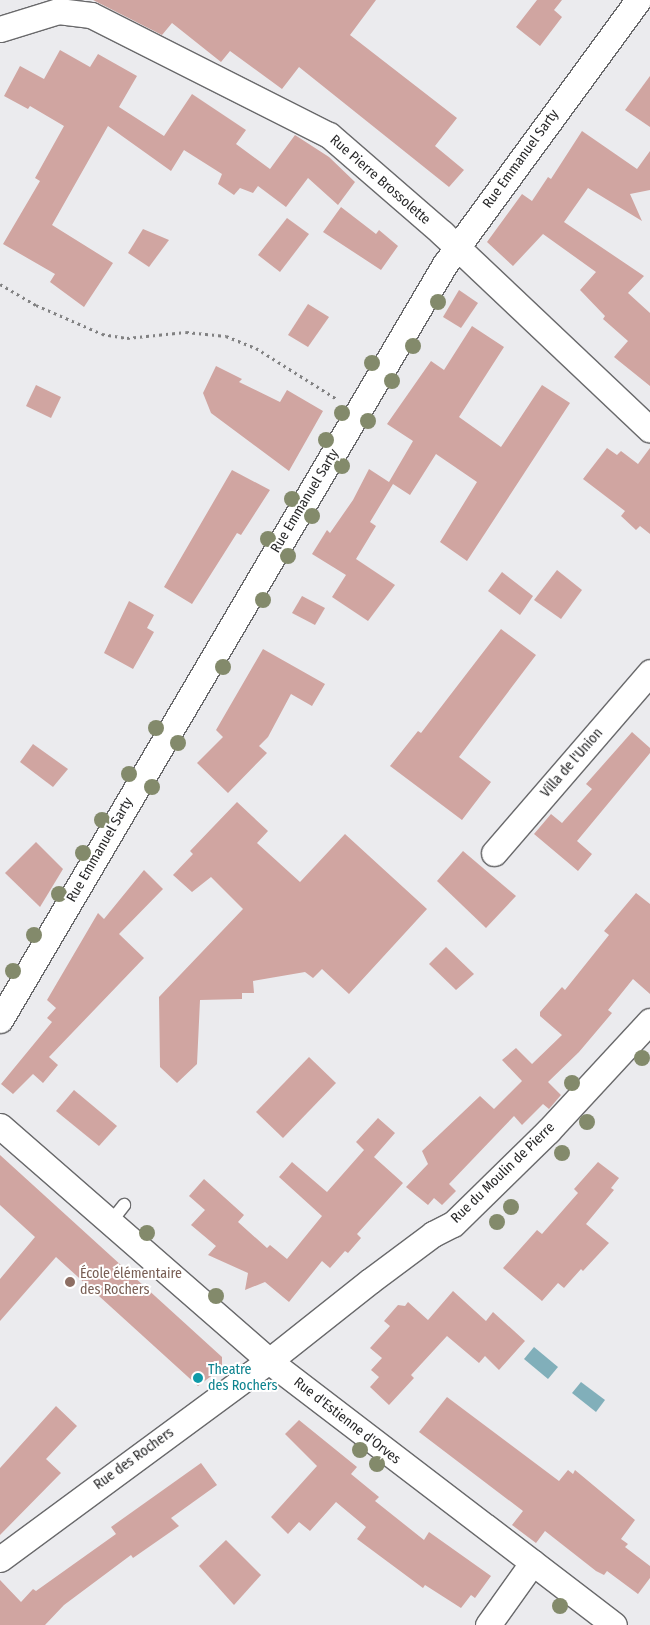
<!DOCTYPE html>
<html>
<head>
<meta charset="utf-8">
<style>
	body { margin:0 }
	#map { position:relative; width:650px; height:1625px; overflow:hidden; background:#ebebee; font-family:"Fira Sans Condensed",sans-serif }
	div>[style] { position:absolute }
	.water>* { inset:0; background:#81afba }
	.building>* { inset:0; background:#d0a5a1 }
	.path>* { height:3px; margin-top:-1.5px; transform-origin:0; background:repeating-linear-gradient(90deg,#818182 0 2.5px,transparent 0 6.5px) }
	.roads { filter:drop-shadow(1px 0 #69696b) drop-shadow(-1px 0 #69696b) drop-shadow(0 1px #69696b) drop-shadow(0 -1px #69696b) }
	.service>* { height:12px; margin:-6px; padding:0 6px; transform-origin:6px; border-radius:6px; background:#fff }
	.minor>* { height:25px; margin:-12.5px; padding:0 12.5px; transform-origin:12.5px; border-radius:12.5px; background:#fff }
	.trees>* { width:16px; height:16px; margin:-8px; border-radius:50%; background:#838a6b }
	.dots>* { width:14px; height:14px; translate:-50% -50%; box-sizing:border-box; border:2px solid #fff; border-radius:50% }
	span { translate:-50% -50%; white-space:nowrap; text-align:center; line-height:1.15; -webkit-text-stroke:4px #fff; paint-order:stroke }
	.street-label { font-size:14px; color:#272728 }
	.education-label { font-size:14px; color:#785e54 }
	.left { translate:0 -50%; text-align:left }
	.culture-label { font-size:14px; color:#0d838f }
</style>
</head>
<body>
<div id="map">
	<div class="water">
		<div style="clip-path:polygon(534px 1347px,558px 1367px,548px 1379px,524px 1359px)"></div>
		<div style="clip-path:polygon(581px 1382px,605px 1400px,596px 1412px,572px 1393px)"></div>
	</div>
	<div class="building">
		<div style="clip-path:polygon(93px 0,376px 0,350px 35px,457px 118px,435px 146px,464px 170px,449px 187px,299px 67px,282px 89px,230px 51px,221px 62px,172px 23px,162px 35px)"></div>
		<div style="clip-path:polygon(537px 0,562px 0,554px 10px,562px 17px,540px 46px,516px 27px)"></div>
		<div style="clip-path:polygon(60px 50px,90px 67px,98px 54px,137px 76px,119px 107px,164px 136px,192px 94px,246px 130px,236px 144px,270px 169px,295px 135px,329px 157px,355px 182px,338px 205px,308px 178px,286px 207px,258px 186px,253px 193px,240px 188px,234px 195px,218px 184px,222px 174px,184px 150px,171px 171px,108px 126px,52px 225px,113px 263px,84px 307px,50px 282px,55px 274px,3px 244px,40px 181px,35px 178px,64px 126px,30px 106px,28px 109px,4px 96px,20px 66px,44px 79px)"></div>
		<div style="clip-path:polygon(650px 76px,650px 127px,625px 110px)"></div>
		<div style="clip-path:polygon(582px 131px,637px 169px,650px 151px,650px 190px,630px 194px,642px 221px,588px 188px,564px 222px,644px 276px,628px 293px,650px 313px,650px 386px,614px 357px,628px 341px,603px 319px,605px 316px,580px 290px,596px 272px,543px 234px,513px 266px,487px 242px,522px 194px,532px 201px,548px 177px,551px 179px)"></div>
		<div style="clip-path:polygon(341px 207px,376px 234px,379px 230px,398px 246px,381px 270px,323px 232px)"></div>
		<div style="clip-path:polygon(287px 218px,309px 234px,280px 272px,258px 255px)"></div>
		<div style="clip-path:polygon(143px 229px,169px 240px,149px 267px,128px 253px)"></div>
		<div style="clip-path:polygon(459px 290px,478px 303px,461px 328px,443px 317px)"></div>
		<div style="clip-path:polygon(308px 304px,329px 317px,308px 347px,288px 335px)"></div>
		<div style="clip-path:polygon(472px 326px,504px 347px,459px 417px,501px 447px,542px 385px,570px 403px,467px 561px,440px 542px,477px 482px,436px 454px,410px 495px,393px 484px,370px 522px,376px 526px,356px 559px,395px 585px,368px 621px,332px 597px,346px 575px,312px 554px,327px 530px,330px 533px,353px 500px,369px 469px,389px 482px,413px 441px,387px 424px,431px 361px,444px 370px)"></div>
		<div style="clip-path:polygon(216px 366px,242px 379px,239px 382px,280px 402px,287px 390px,323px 411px,289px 471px,211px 413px,203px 393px)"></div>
		<div style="clip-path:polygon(36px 385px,61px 397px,51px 418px,26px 406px)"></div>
		<div style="clip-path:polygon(607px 448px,617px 455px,621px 451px,638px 464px,650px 448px,650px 534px,640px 526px,636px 530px,621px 516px,625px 511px,583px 479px)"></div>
		<div style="clip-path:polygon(232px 470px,270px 490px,241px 535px,237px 533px,192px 604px,164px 587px)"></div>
		<div style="clip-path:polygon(557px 570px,582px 590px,561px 619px,534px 600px)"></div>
		<div style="clip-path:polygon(502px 572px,533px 596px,520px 615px,488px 591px)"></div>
		<div style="clip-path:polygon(302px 596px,325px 608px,315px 625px,292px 613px)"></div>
		<div style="clip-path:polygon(129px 601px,154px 615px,147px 628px,154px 632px,133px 669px,104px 653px)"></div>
		<div style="clip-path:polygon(501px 629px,536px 655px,459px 757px,491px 782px,462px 820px,390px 766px,418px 731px,421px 733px)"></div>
		<div style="clip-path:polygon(263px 649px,325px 684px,312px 706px,291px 694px,268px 737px,259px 746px,267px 753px,228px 793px,197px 763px,223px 737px,216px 730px)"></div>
		<div style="clip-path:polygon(632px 732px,650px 748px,650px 753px,577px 841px,592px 854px,578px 871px,534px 834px,551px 814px,562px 823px,592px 789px,586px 784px)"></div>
		<div style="clip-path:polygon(33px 744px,68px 769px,53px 787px,20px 762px)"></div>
		<div style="clip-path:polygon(237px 802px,268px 831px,257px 843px,300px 882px,345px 834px,427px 909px,349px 994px,322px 969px,313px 978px,305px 972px,253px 981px,254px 993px,242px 993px,242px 999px,200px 1000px,197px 1064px,177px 1083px,160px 1067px,159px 997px,243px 909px,211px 877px,192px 892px,173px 875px,193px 854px,190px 851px)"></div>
		<div style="clip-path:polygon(36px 842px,63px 869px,40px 907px,5px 873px)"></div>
		<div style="clip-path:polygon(463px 851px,516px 896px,486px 928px,437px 881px)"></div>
		<div style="clip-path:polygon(144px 870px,163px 889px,119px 934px,144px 958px,49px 1057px,58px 1065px,43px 1083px,33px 1074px,13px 1094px,1px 1084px,52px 1022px,47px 1018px,56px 1008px,47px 1000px,98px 913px,104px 919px)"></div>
		<div style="clip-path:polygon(636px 893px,650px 904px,650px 994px,633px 979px,608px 1010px,612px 1013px,579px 1052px,548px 1082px,561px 1095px,549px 1109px,543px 1104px,522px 1125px,514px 1116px,449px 1184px,456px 1191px,442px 1205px,434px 1198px,428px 1205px,406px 1187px,428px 1164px,422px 1151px,480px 1096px,494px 1109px,522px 1081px,502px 1060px,516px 1048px,532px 1064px,562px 1035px,540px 1016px,540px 1012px,562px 987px,565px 990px,609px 935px,604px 931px)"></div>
		<div style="clip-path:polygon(446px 947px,474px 974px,456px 990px,429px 964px)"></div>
		<div style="clip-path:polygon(309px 1057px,336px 1083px,283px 1138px,256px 1112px)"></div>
		<div style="clip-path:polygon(74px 1090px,117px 1126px,99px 1146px,56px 1111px)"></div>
		<div style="clip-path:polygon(378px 1118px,395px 1133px,374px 1157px,403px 1183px,357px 1234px,361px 1238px,348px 1253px,345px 1251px,330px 1268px,322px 1261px,289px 1302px,265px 1282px,245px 1290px,248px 1273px,208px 1255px,216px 1246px,191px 1225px,205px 1210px,189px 1196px,204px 1179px,244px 1215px,238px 1222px,267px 1248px,270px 1245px,287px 1259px,322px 1216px,279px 1177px,292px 1162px,327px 1192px,364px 1150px,356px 1142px)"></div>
		<div style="clip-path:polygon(0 1155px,222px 1357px,222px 1368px,198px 1386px,56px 1257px,0 1321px,0 1279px,35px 1237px,0 1205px)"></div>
		<div style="clip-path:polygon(598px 1162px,619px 1178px,611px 1188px,614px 1190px,586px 1224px,609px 1243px,583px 1271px,581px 1269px,564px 1288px,558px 1283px,542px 1301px,503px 1268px,537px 1230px,542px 1234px,578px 1193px,574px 1189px)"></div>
		<div style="clip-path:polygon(453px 1291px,486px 1321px,493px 1312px,525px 1341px,499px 1370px,485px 1356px,479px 1363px,447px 1336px,411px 1375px,414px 1378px,389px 1405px,370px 1387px,379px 1377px,371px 1370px,382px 1358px,370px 1348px,390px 1326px,384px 1321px,398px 1305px,405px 1306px,408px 1302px,428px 1320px)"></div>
		<div style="clip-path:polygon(447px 1397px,559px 1481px,568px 1470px,573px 1474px,575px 1470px,635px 1520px,621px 1539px,628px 1544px,625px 1547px,650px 1566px,650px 1578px,638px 1594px,607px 1571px,604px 1575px,596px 1571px,545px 1531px,536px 1543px,512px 1525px,523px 1511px,419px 1432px)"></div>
		<div style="clip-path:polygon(56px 1406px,77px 1426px,46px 1459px,61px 1473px,0 1535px,0 1468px)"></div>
		<div style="clip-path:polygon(299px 1420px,357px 1467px,351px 1474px,379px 1497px,375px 1501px,424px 1540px,429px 1532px,491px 1576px,475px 1598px,471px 1595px,461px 1608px,425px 1585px,423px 1588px,357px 1539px,366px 1527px,336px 1502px,310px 1531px,299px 1522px,288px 1534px,271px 1517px,317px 1466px,285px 1434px)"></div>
		<div style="clip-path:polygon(201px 1463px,217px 1485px,171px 1518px,179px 1526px,133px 1558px,131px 1555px,64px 1605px,45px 1625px,0 1625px,0 1580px,21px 1602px,33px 1589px,36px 1591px,116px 1534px,111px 1527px)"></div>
		<div style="clip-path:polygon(226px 1540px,261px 1575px,234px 1605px,199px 1566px)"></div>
	</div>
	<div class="path">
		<div style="left:0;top:284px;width:42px;rotate:30.3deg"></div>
		<div style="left:36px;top:305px;width:72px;rotate:23.7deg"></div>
		<div style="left:102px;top:334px;width:25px;rotate:9deg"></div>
		<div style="left:127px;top:338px;width:59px;rotate:-5.8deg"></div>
		<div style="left:186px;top:332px;width:40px;rotate:5.7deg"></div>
		<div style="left:226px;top:336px;width:32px;rotate:22deg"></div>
		<div style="left:256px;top:348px;width:96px;rotate:32.2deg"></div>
	</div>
	<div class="roads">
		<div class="service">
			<div style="left:110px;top:1223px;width:23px;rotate:-52deg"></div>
		</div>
		<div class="minor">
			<div style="left:0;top:29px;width:61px;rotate:-17.2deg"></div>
			<div style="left:58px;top:11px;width:33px;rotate:7deg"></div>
			<div style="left:91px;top:15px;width:267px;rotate:26.8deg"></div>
			<div style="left:329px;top:135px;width:150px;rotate:40.9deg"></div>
			<div style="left:442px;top:233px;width:286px;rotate:43.4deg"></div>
			<div style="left:494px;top:853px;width:239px;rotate:-49.2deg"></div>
			<div style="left:0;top:1020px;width:877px;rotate:-59.52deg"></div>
			<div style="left:445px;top:264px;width:327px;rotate:-53.8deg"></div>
			<div style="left:0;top:1126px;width:357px;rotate:41.1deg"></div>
			<div style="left:269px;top:1361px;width:434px;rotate:37.4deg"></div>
			<div style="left:0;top:1559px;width:334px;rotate:-36.4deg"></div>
			<div style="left:269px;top:1361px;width:129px;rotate:-38.4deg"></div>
			<div style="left:370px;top:1281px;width:79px;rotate:-36.7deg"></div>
			<div style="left:433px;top:1234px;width:22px;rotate:-27deg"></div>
			<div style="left:453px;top:1224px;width:133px;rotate:-44.4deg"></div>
			<div style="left:548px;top:1131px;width:150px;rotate:-47.2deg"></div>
			<div style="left:488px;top:1625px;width:77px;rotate:-54.5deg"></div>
		</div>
	</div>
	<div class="trees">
		<div style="left:438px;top:302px"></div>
		<div style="left:413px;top:346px"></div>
		<div style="left:372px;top:363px"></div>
		<div style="left:392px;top:381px"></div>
		<div style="left:342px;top:413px"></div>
		<div style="left:368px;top:421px"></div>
		<div style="left:326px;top:440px"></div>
		<div style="left:342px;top:466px"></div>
		<div style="left:292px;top:499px"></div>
		<div style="left:312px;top:516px"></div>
		<div style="left:268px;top:539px"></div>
		<div style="left:288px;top:556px"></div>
		<div style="left:263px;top:600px"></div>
		<div style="left:223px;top:667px"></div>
		<div style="left:156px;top:728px"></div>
		<div style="left:178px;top:743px"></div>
		<div style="left:129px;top:774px"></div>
		<div style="left:152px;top:787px"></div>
		<div style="left:102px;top:820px"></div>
		<div style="left:83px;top:853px"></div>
		<div style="left:59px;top:894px"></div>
		<div style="left:34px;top:935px"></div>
		<div style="left:13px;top:971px"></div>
		<div style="left:642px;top:1058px"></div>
		<div style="left:572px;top:1083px"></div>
		<div style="left:587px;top:1122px"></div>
		<div style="left:562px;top:1153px"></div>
		<div style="left:511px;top:1207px"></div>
		<div style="left:497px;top:1222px"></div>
		<div style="left:147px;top:1233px"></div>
		<div style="left:216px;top:1296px"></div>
		<div style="left:360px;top:1450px"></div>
		<div style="left:377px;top:1464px"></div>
		<div style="left:560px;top:1606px"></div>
	</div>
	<div class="dots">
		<div style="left:70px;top:1282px;background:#8d6e63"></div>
		<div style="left:198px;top:1378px;background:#0f9aa8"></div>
	</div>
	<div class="street-label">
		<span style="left:521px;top:159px;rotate:-54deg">Rue Emmanuel Sarty</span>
		<span style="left:380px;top:180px;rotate:41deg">Rue Pierre Brossolette</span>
		<span style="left:305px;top:501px;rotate:-59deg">Rue Emmanuel Sarty</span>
		<span style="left:572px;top:763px;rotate:-49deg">Villa de l'Union</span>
		<span style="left:100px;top:850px;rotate:-60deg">Rue Emmanuel Sarty</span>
		<span style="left:503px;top:1173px;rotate:-44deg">Rue du Moulin de Pierre</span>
		<span style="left:347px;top:1421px;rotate:38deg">Rue d'Estienne d'Orves</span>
		<span style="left:134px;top:1459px;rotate:-36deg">Rue des Rochers</span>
	</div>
	<div class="education-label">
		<span class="left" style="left:80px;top:1282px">École élémentaire<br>des Rochers</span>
	</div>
	<div class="culture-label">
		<span class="left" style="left:208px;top:1378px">Theatre<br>des Rochers</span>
	</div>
</div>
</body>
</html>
